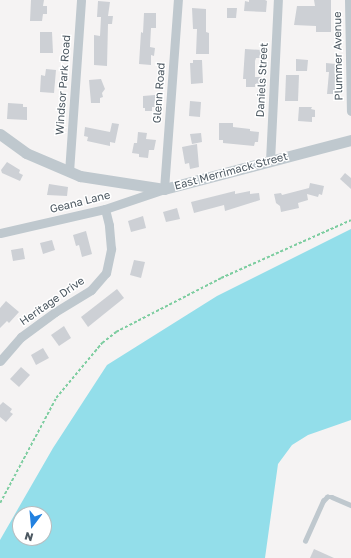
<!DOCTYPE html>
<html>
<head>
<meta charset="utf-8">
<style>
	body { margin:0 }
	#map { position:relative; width:351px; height:558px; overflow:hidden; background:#f5f3f3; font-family:"Golos Text",sans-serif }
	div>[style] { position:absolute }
	.water>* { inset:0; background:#93deea }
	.building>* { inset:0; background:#cdd0d5 }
	.path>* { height:1.5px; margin-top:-0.75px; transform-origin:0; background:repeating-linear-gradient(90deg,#7dcda0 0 3px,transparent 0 5px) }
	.service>* { height:4.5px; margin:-2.25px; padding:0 2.25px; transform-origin:2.25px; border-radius:2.25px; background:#bfc8ce }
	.minor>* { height:9px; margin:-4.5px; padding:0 4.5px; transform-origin:4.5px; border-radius:4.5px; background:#bfc8ce }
	.tertiary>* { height:11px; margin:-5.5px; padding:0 5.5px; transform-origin:5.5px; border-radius:5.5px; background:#bfc8ce }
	span { translate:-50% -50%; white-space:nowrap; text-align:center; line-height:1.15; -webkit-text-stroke:3px #fff; paint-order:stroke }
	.street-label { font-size:11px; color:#4b5760 }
	.north { position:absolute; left:12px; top:506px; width:40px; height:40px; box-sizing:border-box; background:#fff; border:1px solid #b7bcbf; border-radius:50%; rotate:196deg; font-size:11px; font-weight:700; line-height:16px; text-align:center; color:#4b5760 }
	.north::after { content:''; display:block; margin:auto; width:14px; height:18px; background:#2281e0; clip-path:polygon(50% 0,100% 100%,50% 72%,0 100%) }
</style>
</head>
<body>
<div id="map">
	<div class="water">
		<div style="clip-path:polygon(evenodd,351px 229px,351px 420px,308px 435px,292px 445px,278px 464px,265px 558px,0 558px,0 540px,53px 448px,107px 365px,217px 296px,351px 229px,20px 514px,44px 514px,44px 538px,20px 538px,20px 514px)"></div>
	</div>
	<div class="building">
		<div style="clip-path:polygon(31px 0,44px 0,43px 6px,47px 6px,47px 14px,43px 14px,42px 21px,30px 21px)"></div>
		<div style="clip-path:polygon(249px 0,265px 0,267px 1px,266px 12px,244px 11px,245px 1px,249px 2px)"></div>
		<div style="clip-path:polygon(314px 0,331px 0,331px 32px,316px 32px,316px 26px,294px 25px,297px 6px,315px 6px)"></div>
		<div style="clip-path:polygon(98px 1px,110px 2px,108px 16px,113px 16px,112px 24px,108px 24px,107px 66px,94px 65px,94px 35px,100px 36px,101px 17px,97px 17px)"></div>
		<div style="clip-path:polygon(192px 8px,206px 9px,206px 32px,209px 33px,209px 54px,196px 54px,197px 29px,193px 29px)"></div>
		<div style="clip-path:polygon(227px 8px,237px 8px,236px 18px,227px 18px)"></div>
		<div style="clip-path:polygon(144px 13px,156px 13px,156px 28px,151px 28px,150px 47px,155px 48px,154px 56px,151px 55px,151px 65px,139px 64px,141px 32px,143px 33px)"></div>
		<div style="clip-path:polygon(40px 32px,52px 32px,53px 53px,40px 53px)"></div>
		<div style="clip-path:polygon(245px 49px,262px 50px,262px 58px,256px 58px,255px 61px,255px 77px,262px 77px,262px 84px,255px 84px,255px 87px,246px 87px,246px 79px,243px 79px)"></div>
		<div style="clip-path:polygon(296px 59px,308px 60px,307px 71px,296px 71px)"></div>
		<div style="clip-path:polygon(193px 60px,202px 60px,203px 83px,191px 84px,190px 63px,193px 63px)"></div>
		<div style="clip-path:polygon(326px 63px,336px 64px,336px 94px,327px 94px,329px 72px,326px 72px)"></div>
		<div style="clip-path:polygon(46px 69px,56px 70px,54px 93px,40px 92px,41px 75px,45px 76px)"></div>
		<div style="clip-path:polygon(286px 75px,299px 75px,298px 101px,285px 101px)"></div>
		<div style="clip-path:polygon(101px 79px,105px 89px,102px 93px,103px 97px,100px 98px,100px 103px,91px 103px,89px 80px)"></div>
		<div style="clip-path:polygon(155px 95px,155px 107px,152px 107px,152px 111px,145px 111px,145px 108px,143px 108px,143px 96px)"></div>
		<div style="clip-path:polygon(190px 101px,201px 102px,200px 117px,189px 116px)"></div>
		<div style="clip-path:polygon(8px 103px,23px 104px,23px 107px,27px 107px,27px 120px,7px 119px)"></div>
		<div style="clip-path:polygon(299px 107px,312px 107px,311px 109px,315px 110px,315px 117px,312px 117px,312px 122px,298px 121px)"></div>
		<div style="clip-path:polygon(112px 123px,119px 124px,115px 143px,110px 142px,110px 146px,87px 141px,88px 137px,84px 136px,85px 127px,110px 132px)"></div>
		<div style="clip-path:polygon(219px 123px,233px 123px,233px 127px,250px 129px,250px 131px,259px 132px,258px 142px,255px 142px,254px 146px,223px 143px,223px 140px,219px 140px)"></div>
		<div style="clip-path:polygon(138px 132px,147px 133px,146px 139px,156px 140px,154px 150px,149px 150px,148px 158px,139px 157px,139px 154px,132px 153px,134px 143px,137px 143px)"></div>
		<div style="clip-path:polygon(201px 133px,202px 142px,192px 144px,190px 134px)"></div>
		<div style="clip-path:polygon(197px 144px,199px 167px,190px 169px,189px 163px,185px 164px,182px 147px)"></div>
		<div style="clip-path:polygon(7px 162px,20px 170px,19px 173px,23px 175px,20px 181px,2px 173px,1px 170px)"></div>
		<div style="clip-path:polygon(345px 173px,351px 178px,351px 189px,340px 179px)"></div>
		<div style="clip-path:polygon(310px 183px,324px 186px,322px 195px,319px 194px,318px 197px,307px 194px,308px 200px,298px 203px,299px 208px,281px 212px,280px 206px,276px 203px,274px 194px,281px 193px,282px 195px,309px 188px)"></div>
		<div style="clip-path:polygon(49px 184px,68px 187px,67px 196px,47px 195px)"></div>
		<div style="clip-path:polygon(235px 191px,235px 194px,250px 191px,250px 194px,259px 193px,260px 200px,225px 211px,224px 205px,194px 213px,191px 202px)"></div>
		<div style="clip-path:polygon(177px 208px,180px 219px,166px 222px,163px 212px)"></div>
		<div style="clip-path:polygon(143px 216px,146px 228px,131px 232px,128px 221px)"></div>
		<div style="clip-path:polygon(86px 231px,92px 254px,82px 257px,79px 245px,76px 246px,73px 235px)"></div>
		<div style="clip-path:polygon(52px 240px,55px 250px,43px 254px,40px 243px)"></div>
		<div style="clip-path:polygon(23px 248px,25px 259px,13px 261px,11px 250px)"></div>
		<div style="clip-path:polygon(134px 260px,145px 262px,141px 278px,130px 275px)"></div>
		<div style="clip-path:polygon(117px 289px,124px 298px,88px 327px,81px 317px)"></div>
		<div style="clip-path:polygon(6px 301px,19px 312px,9px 323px,7px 321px,0 328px,0 308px)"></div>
		<div style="clip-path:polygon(64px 326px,71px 338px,59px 346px,51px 335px)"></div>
		<div style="clip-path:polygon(43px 348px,49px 358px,36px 365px,31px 355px)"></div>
		<div style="clip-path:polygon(21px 367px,30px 375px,19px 387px,10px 379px)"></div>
		<div style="clip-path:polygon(3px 402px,12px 409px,10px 412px,13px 414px,6px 422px,0 417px,0 405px)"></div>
		<div style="clip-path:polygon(314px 549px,334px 558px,310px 558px)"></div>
	</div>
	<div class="path">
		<div style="left:0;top:503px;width:119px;rotate:-61.9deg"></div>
		<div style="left:56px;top:398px;width:72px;rotate:-50.1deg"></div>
		<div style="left:102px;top:343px;width:18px;rotate:-38deg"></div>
		<div style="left:116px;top:332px;width:118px;rotate:-27.2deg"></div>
		<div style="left:221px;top:278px;width:142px;rotate:-24deg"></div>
	</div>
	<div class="service">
		<div style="left:305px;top:541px;width:44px;rotate:-65.8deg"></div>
		<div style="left:323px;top:501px;width:6px;rotate:-45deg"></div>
		<div style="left:327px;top:497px;width:5px"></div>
		<div style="left:332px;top:497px;width:21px;rotate:23deg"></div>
	</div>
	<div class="minor">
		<div style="left:349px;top:0;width:111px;rotate:89deg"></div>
		<div style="left:270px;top:161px;width:161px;rotate:-87.2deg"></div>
		<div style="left:69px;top:172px;width:172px;rotate:-86deg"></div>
		<div style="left:0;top:233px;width:108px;rotate:-12.9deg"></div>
		<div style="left:105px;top:209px;width:62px;rotate:-18.7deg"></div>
		<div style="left:164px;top:189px;width:190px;rotate:-85.8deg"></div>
		<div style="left:0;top:361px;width:32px;rotate:-49deg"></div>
		<div style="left:21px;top:337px;width:42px;rotate:-36.3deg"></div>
		<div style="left:55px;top:312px;width:42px;rotate:-31.4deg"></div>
		<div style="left:91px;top:290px;width:23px;rotate:-49deg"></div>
		<div style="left:106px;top:273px;width:25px;rotate:-78deg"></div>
		<div style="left:111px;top:249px;width:24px;rotate:-95deg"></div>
		<div style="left:109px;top:225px;width:16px;rotate:-104deg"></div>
	</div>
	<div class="tertiary">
		<div style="left:0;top:134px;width:32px;rotate:36deg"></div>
		<div style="left:26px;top:153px;width:59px;rotate:23.1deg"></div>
		<div style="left:80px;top:176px;width:85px;rotate:8.8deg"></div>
		<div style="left:164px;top:189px;width:193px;rotate:-14.7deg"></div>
	</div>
	<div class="street-label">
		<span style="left:338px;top:56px;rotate:-91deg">Plummer Avenue</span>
		<span style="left:262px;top:80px;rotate:-87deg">Daniels Street</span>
		<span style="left:63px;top:85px;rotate:-86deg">Windsor Park Road</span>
		<span style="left:159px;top:93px;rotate:-86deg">Glenn Road</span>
		<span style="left:231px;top:171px;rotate:-15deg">East Merrimack Street</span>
		<span style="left:80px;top:202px;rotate:-14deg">Geana Lane</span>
		<span style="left:52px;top:301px;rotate:-35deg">Heritage Drive</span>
	</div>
	<div class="north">N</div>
</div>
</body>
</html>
